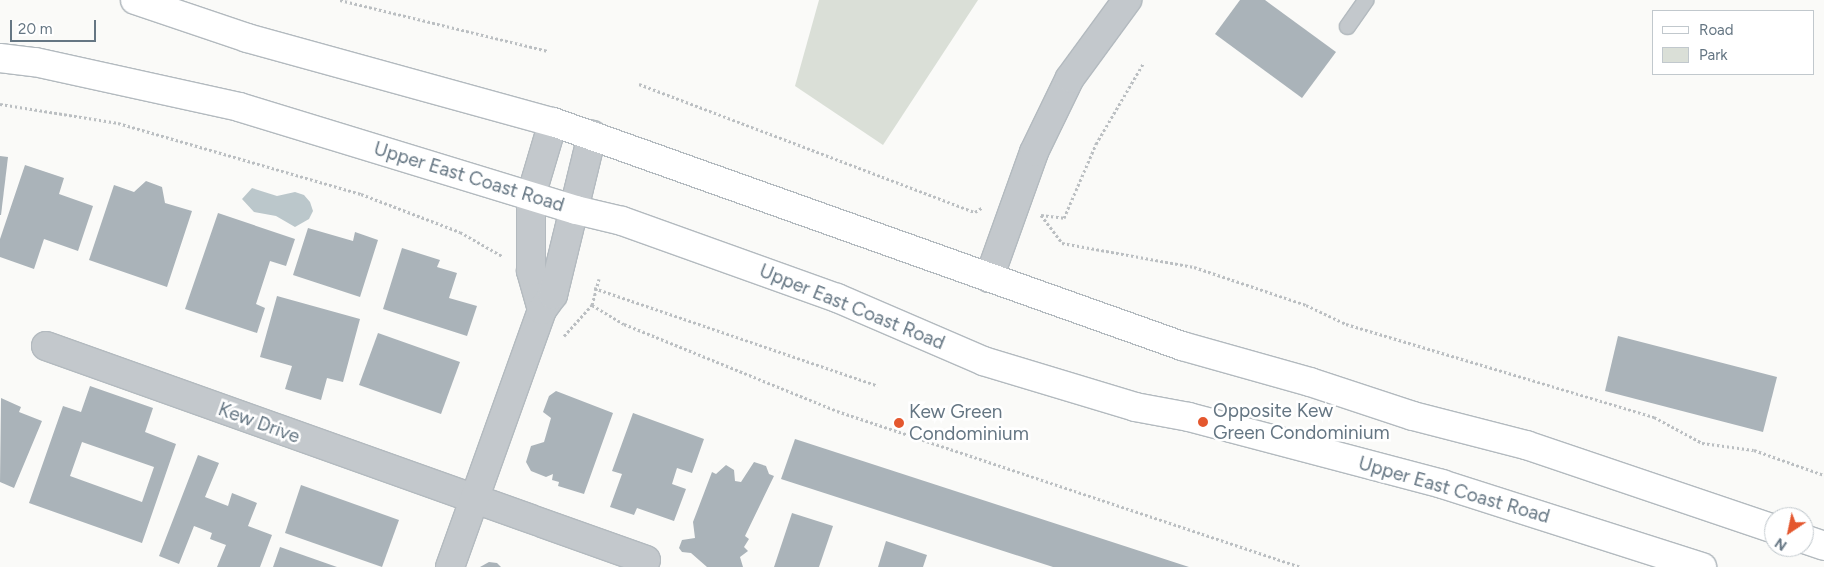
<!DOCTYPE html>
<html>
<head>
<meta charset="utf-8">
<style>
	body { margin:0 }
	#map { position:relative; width:1824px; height:567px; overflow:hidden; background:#fafaf8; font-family:Figtree,sans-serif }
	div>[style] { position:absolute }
	.green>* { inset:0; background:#dadfd7 }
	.water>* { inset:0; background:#bbc7cb }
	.building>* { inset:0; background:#aab3b9 }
	.path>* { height:3px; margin-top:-1.5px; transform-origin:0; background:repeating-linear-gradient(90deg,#bbbfc2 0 2.5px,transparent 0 5px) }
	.roads { filter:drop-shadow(1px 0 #b3babf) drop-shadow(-1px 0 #b3babf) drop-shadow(0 1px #b3babf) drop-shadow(0 -1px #b3babf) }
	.service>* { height:15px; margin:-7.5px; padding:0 7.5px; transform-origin:7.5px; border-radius:7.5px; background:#c3c8cc }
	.minor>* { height:28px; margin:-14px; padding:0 14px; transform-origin:14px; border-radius:14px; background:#c3c8cc }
	.secondary>* { height:28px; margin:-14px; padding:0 14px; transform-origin:14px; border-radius:14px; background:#fff }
	.dots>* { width:14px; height:14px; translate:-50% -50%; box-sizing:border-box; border:2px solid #fff; border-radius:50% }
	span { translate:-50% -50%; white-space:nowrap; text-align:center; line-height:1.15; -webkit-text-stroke:5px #fff; paint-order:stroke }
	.street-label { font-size:19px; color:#657683 }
	.poi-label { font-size:19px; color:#657683 }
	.left { translate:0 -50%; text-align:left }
	.legend { position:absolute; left:1652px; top:10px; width:162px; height:65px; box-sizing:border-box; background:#fff; border:1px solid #c1c8cd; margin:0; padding:6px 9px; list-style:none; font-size:15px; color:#657683 }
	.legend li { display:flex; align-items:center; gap:10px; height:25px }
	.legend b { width:25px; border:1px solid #c1c8cd }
	.north { position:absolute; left:1764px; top:507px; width:50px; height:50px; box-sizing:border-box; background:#fff; border:1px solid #c1c8cd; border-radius:50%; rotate:214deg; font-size:14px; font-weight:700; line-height:20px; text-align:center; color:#657683 }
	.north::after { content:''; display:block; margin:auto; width:18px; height:22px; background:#e4572e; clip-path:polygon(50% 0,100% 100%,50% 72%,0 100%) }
	.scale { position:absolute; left:10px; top:20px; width:86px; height:22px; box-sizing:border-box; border:2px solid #657683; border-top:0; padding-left:6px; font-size:15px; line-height:18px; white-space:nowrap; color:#657683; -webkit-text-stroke:4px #fff; paint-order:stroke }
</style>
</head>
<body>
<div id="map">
	<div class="green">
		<div style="clip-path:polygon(819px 0,978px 0,883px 145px,795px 86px)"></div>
	</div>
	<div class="water">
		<div style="clip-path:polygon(252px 188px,277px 196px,295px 192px,304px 195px,310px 202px,313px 211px,309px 219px,295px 227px,276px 216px,254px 212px,242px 199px)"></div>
	</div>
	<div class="building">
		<div style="clip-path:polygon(1240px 0,1265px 0,1336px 52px,1302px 98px,1215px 34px)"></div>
		<div style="clip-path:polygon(0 156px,8px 157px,1px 215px,0 215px)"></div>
		<div style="clip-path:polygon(25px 165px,64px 178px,59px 194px,93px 206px,78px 251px,44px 239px,34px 269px,0 257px,0 239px)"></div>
		<div style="clip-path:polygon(146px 181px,162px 187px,165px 203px,192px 211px,167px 287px,89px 260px,114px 185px,134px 192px)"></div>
		<div style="clip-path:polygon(218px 213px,295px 239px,286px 266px,270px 261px,256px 304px,265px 308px,257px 333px,185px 309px)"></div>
		<div style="clip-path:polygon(308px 228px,353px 241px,355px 232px,378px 240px,360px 297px,293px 275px)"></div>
		<div style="clip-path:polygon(402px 248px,440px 260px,437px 267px,457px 273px,449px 298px,477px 306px,467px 336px,383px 309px)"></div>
		<div style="clip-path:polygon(277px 296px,360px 319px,343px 382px,327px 378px,321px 400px,285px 389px,292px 366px,260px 357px)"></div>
		<div style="clip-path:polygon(378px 333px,460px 362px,441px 414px,359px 385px)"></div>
		<div style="clip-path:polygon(1618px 336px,1777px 377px,1763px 432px,1605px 391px)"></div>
		<div style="clip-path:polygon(evenodd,90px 386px,153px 408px,145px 432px,176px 444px,142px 543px,29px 503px,63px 406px,81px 412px,90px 386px,82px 442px,154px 467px,142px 502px,70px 476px,82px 442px)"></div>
		<div style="clip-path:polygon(556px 391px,613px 413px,584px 494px,558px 486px,559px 482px,552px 480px,553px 474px,546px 477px,531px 471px,526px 462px,531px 446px,544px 442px,551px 418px,543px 412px,549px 396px)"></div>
		<div style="clip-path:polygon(1px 398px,21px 407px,19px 412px,42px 421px,14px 488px,0 482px)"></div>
		<div style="clip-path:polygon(633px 413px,704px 439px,692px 473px,677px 468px,672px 484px,686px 489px,674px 521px,637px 508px,634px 515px,610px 507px,622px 474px,612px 471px)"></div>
		<div style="clip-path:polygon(795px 439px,1189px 567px,1053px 567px,781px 479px)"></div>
		<div style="clip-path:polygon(198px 455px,219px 463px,205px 497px,228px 506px,232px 493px,257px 503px,248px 526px,272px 535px,260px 567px,217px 567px,226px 545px,210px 539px,212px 533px,194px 526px,179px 564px,159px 556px)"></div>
		<div style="clip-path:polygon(754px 462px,766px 466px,769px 474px,774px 476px,745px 536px,749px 539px,744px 547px,748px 551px,740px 557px,743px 567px,707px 567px,691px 553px,682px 552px,679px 548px,682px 540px,695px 538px,693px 522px,712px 472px,716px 474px,726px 465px,734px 470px,735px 481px,741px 482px)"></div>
		<div style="clip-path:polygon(301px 485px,399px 520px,382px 567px,285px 533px)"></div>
		<div style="clip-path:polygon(792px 513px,833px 526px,819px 567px,774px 567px)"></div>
		<div style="clip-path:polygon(886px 541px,927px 555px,923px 567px,878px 567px)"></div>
		<div style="clip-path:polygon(280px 547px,337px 567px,273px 567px)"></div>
		<div style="clip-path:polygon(489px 562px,497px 563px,501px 567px,480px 567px)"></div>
	</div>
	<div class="path">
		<div style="left:340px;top:0;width:213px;rotate:13.8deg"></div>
		<div style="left:639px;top:84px;width:360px;rotate:20.9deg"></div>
		<div style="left:975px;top:212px;width:9px;rotate:-32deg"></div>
		<div style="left:0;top:104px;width:120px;rotate:9.1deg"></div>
		<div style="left:118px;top:123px;width:253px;rotate:16.3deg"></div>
		<div style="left:361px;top:194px;width:106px;rotate:21deg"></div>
		<div style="left:460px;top:232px;width:48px;rotate:29.7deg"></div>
		<div style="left:1041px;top:215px;width:35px;rotate:53deg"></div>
		<div style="left:1062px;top:243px;width:134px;rotate:10.3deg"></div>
		<div style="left:1194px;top:267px;width:118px;rotate:18.7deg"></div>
		<div style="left:1306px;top:305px;width:44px;rotate:25.4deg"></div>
		<div style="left:1346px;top:324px;width:322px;rotate:16.8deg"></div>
		<div style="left:1654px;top:417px;width:55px;rotate:28.4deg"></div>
		<div style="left:1702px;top:443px;width:52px;rotate:7.7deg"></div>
		<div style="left:1754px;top:450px;width:74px;rotate:19.7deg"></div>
		<div style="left:1041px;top:215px;width:23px;rotate:7deg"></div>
		<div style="left:1064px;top:218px;width:81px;rotate:-66.6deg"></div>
		<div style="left:1096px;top:144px;width:93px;rotate:-59.6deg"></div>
		<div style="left:594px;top:288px;width:300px;rotate:19deg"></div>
		<div style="left:592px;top:305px;width:27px;rotate:-75deg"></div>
		<div style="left:564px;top:336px;width:42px;rotate:-47.9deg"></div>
		<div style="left:592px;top:305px;width:37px;rotate:31deg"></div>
		<div style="left:624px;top:324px;width:230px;rotate:22.2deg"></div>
		<div style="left:837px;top:411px;width:490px;rotate:18.6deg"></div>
	</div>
	<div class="roads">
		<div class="service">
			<div style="left:1347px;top:26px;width:32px;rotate:-55deg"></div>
		</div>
		<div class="minor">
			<div style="left:989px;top:278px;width:134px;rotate:-70.3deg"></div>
			<div style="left:1034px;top:152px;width:82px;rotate:-64.1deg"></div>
			<div style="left:1070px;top:78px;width:97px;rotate:-53.8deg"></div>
			<div style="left:542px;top:310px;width:41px;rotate:-105.8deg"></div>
			<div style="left:531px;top:271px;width:75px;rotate:-90deg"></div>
			<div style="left:531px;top:196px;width:77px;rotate:-73.4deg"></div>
			<div style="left:46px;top:346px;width:637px;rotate:19.63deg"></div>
			<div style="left:450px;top:567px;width:273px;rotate:-70.3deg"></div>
			<div style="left:542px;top:310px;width:19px;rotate:-54deg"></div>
			<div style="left:553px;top:295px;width:165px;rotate:-76.3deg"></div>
		</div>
		<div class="secondary">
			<div style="left:135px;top:0;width:118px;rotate:18.7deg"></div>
			<div style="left:247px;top:38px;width:317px;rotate:15.4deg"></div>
			<div style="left:553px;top:122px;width:668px;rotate:19.6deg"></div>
			<div style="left:1182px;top:346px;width:133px;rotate:15.7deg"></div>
			<div style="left:1310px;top:382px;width:108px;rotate:18.3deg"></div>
			<div style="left:1413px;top:416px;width:117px;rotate:14.4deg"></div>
			<div style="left:1526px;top:445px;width:262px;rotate:18.7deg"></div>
			<div style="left:0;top:58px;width:35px;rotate:7deg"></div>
			<div style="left:35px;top:62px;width:209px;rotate:12.4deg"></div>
			<div style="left:239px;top:107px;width:352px;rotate:17deg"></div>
			<div style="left:576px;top:210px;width:47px;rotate:13.4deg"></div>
			<div style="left:622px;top:221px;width:228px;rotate:19.7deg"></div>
			<div style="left:837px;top:298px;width:159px;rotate:23.3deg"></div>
			<div style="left:983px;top:361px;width:159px;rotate:16.8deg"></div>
			<div style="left:1135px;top:407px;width:55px;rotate:10.5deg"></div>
			<div style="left:1189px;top:417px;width:262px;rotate:14.8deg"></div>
			<div style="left:1442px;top:484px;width:273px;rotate:17.7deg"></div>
			<div style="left:1804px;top:539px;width:21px;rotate:19deg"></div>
		</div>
	</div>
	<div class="dots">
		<div style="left:1203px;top:422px;background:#e4572e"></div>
		<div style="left:899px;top:423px;background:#e4572e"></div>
	</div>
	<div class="street-label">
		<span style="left:469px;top:177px;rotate:17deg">Upper East Coast Road</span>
		<span style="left:852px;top:307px;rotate:22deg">Upper East Coast Road</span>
		<span style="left:259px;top:423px;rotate:20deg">Kew Drive</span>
		<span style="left:1454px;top:490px;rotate:16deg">Upper East Coast Road</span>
	</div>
	<div class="poi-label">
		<span class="left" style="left:1213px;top:422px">Opposite Kew<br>Green Condominium</span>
		<span class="left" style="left:909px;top:423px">Kew Green<br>Condominium</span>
	</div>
	<ul class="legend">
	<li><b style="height:6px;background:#fff"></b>Road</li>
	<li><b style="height:14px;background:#dadfd7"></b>Park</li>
	</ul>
	<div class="north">N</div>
	<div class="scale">20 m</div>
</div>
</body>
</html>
